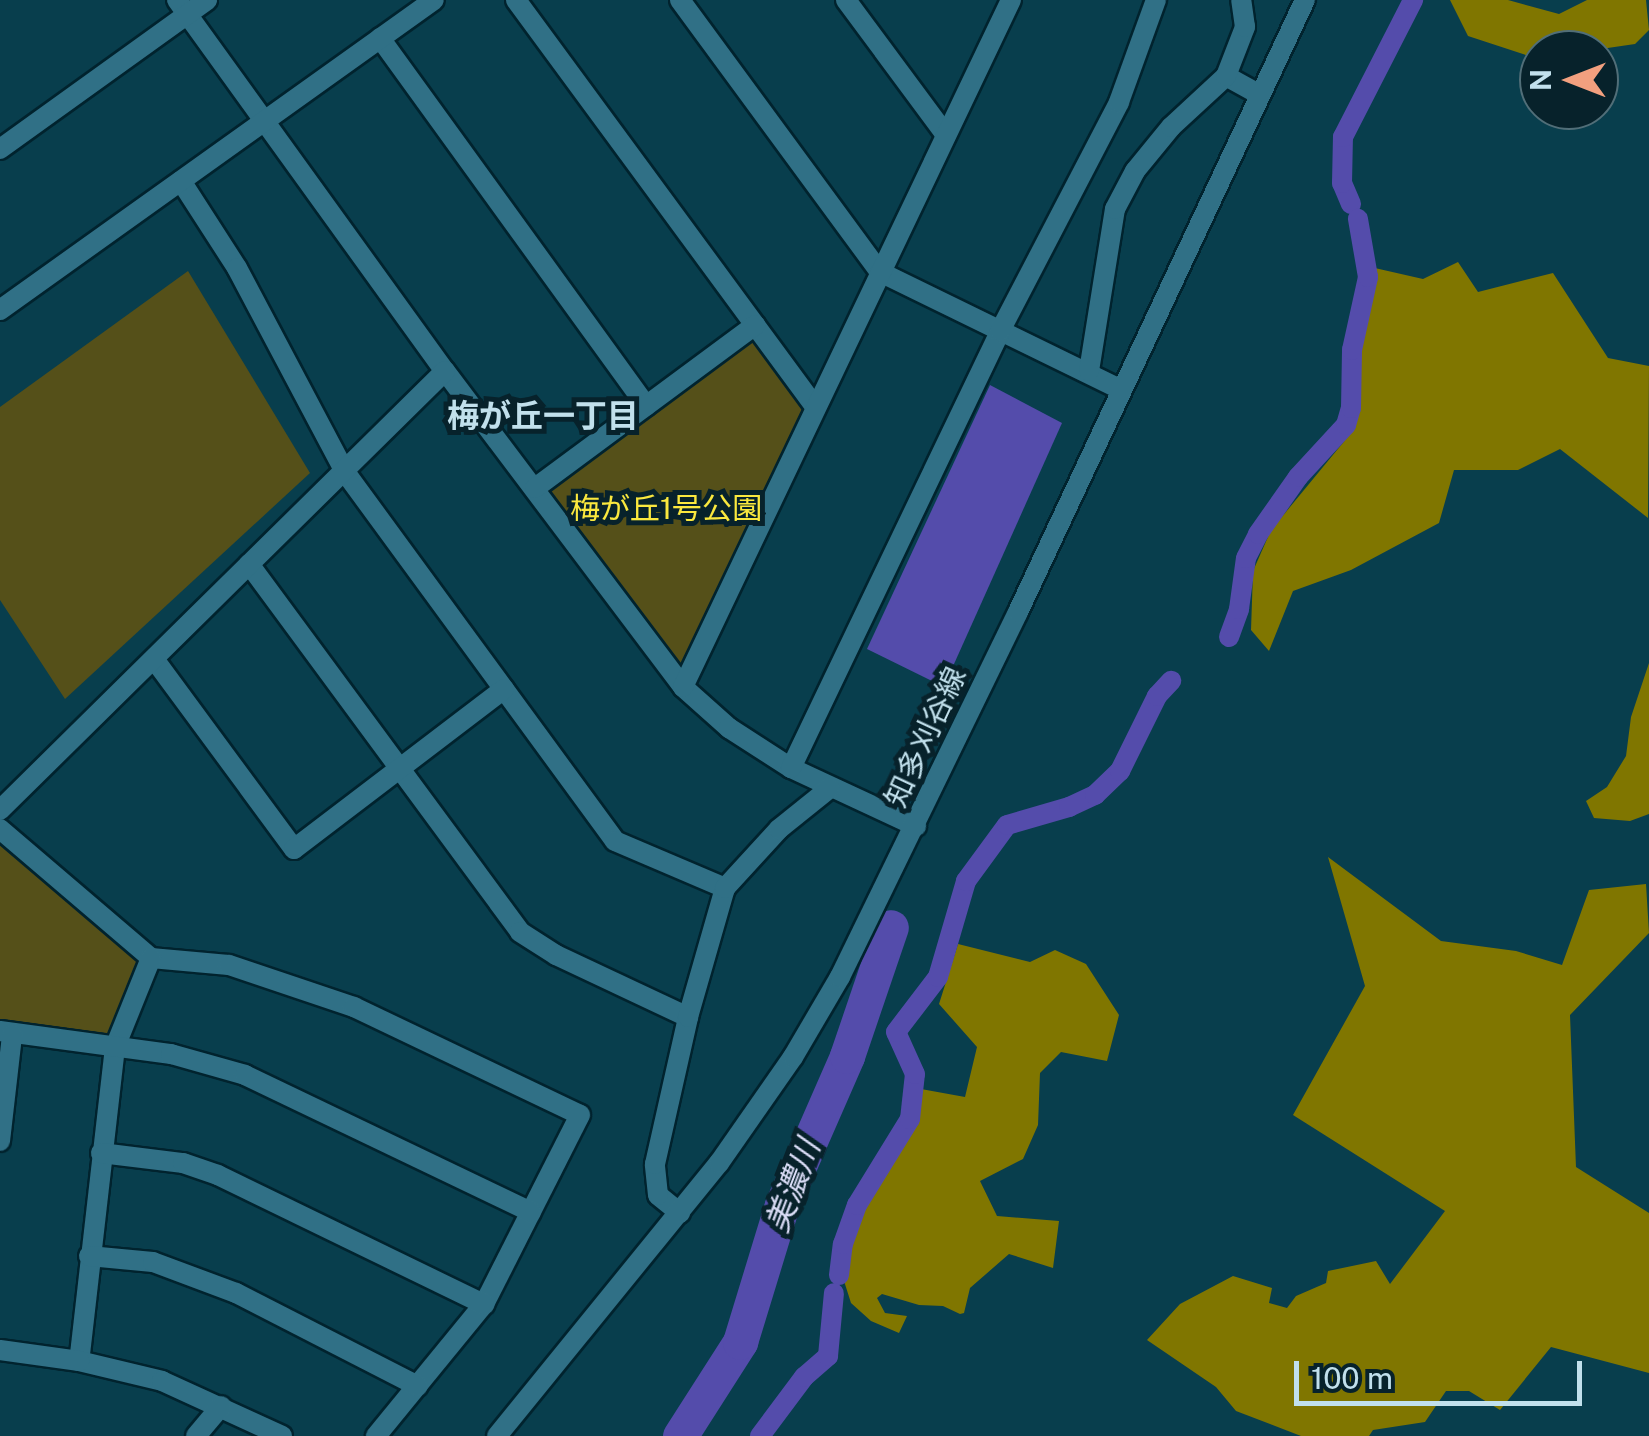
<!DOCTYPE html>
<html>
<head>
<meta charset="utf-8">
<style>
	body { margin:0 }
	#map { position:relative; width:1649px; height:1436px; overflow:hidden; background:#083e4d; font-family:"Public Sans","Noto Sans JP",sans-serif }
	div>[style] { position:absolute }
	.green>* { inset:0; background:#555019 }
	.forest>* { inset:0; background:#807600 }
	.water>* { inset:0; background:#544cab }
	.canal>* { height:20px; margin:-10px; padding:0 10px; transform-origin:10px; border-radius:10px; background:#544cab }
	.river>* { height:35px; margin:-17.5px; padding:0 17.5px; transform-origin:17.5px; border-radius:17.5px; background:#544cab }
	.roads { filter:drop-shadow(2px 0 #01232e) drop-shadow(-2px 0 #01232e) drop-shadow(0 2px #01232e) drop-shadow(0 -2px #01232e) }
	.minor>* { height:20px; margin:-10px; padding:0 10px; transform-origin:10px; border-radius:10px; background:#307086 }
	span { translate:-50% -50%; white-space:nowrap; text-align:center; line-height:1.15; -webkit-text-stroke:10px #07222b; paint-order:stroke }
	.park-label { font-size:30px; color:#fae83e }
	.street-label { font-size:30px; color:#c1e0ec }
	.neighbourhood-label { font-size:32px; color:#c1e0ec; font-weight:700 }
	.water-label { font-size:32px; color:#dbddf7; font-style:italic }
	.north { position:absolute; left:1519px; top:30px; width:100px; height:100px; box-sizing:border-box; background:#07222b; border:2px solid #516e78; border-radius:50%; rotate:270deg; font-size:28px; font-weight:700; line-height:40px; text-align:center; color:#c1e0ec }
	.north::after { content:''; display:block; margin:auto; width:35px; height:45px; background:#f2a07f; clip-path:polygon(50% 0,100% 100%,50% 72%,0 100%) }
	.scale { position:absolute; left:1294px; top:1361px; width:288px; height:45px; box-sizing:border-box; border:5px solid #c1e0ec; border-top:0; padding-left:12px; font-size:30px; line-height:35px; white-space:nowrap; color:#c1e0ec; -webkit-text-stroke:8px #07222b; paint-order:stroke }
</style>
</head>
<body>
<div id="map">
	<div class="green">
		<div style="clip-path:polygon(188px 271px,310px 473px,65px 699px,0 600px,0 407px)"></div>
		<div style="clip-path:polygon(755px 325px,816px 408px,683px 687px,535px 488px)"></div>
		<div style="clip-path:polygon(0 829px,151px 958px,115px 1047px,0 1031px)"></div>
	</div>
	<div class="forest">
		<div style="clip-path:polygon(1450px 0,1508px 0,1559px 14px,1587px 0,1646px 0,1649px 30px,1635px 44px,1594px 50px,1539px 50px,1538px 59px,1468px 36px)"></div>
		<div style="clip-path:polygon(1458px 262px,1478px 292px,1553px 273px,1608px 358px,1649px 366px,1648px 518px,1560px 449px,1518px 470px,1454px 470px,1439px 523px,1351px 570px,1293px 591px,1269px 651px,1251px 630px,1253px 571px,1271px 530px,1351px 433px,1366px 266px,1423px 279px)"></div>
		<div style="clip-path:polygon(1649px 663px,1649px 814px,1630px 821px,1594px 818px,1586px 801px,1607px 787px,1626px 756px,1631px 717px)"></div>
		<div style="clip-path:polygon(1328px 857px,1441px 941px,1516px 951px,1562px 965px,1589px 890px,1646px 884px,1649px 933px,1570px 1015px,1576px 1167px,1649px 1213px,1649px 1373px,1551px 1347px,1500px 1410px,1469px 1391px,1446px 1391px,1425px 1422px,1373px 1430px,1369px 1436px,1301px 1436px,1236px 1411px,1216px 1387px,1147px 1340px,1180px 1304px,1233px 1276px,1272px 1288px,1269px 1303px,1287px 1308px,1296px 1296px,1326px 1283px,1328px 1271px,1376px 1261px,1390px 1284px,1445px 1211px,1293px 1115px,1365px 986px)"></div>
		<div style="clip-path:polygon(958px 944px,1030px 962px,1055px 950px,1086px 964px,1119px 1015px,1107px 1061px,1061px 1052px,1040px 1073px,1038px 1125px,1023px 1159px,980px 1181px,997px 1216px,1059px 1221px,1053px 1268px,1009px 1254px,970px 1288px,964px 1313px,960px 1314px,943px 1306px,919px 1305px,882px 1294px,877px 1298px,885px 1313px,907px 1316px,899px 1333px,871px 1321px,851px 1303px,844px 1281px,852px 1232px,877px 1177px,915px 1121px,921px 1089px,965px 1097px,977px 1047px,939px 1004px)"></div>
	</div>
	<div class="water">
		<div style="clip-path:polygon(990px 385px,1062px 423px,954px 664px,932px 681px,867px 649px)"></div>
	</div>
	<div class="canal">
		<div style="left:1351px;top:204px;width:23px;rotate:-113deg"></div>
		<div style="left:1342px;top:183px;width:46px;rotate:-88.8deg"></div>
		<div style="left:1343px;top:137px;width:154px;rotate:-62.9deg"></div>
		<div style="left:1229px;top:637px;width:30px;rotate:-70deg"></div>
		<div style="left:1239px;top:609px;width:51px;rotate:-82.2deg"></div>
		<div style="left:1246px;top:558px;width:27px;rotate:-63deg"></div>
		<div style="left:1258px;top:534px;width:70px;rotate:-54.9deg"></div>
		<div style="left:1298px;top:477px;width:71px;rotate:-47.3deg"></div>
		<div style="left:1346px;top:425px;width:18px;rotate:-74deg"></div>
		<div style="left:1351px;top:408px;width:58px;rotate:-89deg"></div>
		<div style="left:1352px;top:350px;width:75px;rotate:-77.6deg"></div>
		<div style="left:1368px;top:277px;width:59px;rotate:-99.8deg"></div>
		<div style="left:839px;top:1275px;width:31px;rotate:-83deg"></div>
		<div style="left:843px;top:1244px;width:41px;rotate:-70.3deg"></div>
		<div style="left:857px;top:1205px;width:101px;rotate:-58.4deg"></div>
		<div style="left:910px;top:1119px;width:45px;rotate:-83.7deg"></div>
		<div style="left:915px;top:1074px;width:46px;rotate:-114.3deg"></div>
		<div style="left:896px;top:1032px;width:69px;rotate:-52.6deg"></div>
		<div style="left:938px;top:977px;width:100px;rotate:-73.7deg"></div>
		<div style="left:966px;top:881px;width:69px;rotate:-53.8deg"></div>
		<div style="left:1007px;top:825px;width:65px;rotate:-16.2deg"></div>
		<div style="left:1069px;top:807px;width:29px;rotate:-25deg"></div>
		<div style="left:1095px;top:795px;width:35px;rotate:-44deg"></div>
		<div style="left:1120px;top:771px;width:84px;rotate:-63.7deg"></div>
		<div style="left:1157px;top:696px;width:21px;rotate:-47deg"></div>
		<div style="left:760px;top:1436px;width:74px;rotate:-53.3deg"></div>
		<div style="left:804px;top:1377px;width:32px;rotate:-41deg"></div>
		<div style="left:828px;top:1356px;width:63px;rotate:-84.6deg"></div>
	</div>
	<div class="river">
		<div style="left:680px;top:1436px;width:112px;rotate:-57.4deg"></div>
		<div style="left:740px;top:1342px;width:143px;rotate:-73deg"></div>
		<div style="left:782px;top:1205px;width:163px;rotate:-66.4deg"></div>
		<div style="left:847px;top:1056px;width:136px;rotate:-71.2deg"></div>
	</div>
	<div class="roads">
		<div class="minor">
			<div style="left:177px;top:0;width:458px;rotate:54.2deg"></div>
			<div style="left:445px;top:371px;width:396px;rotate:53deg"></div>
			<div style="left:683px;top:687px;width:62px;rotate:41.7deg"></div>
			<div style="left:729px;top:728px;width:74px;rotate:32.8deg"></div>
			<div style="left:791px;top:768px;width:138px;rotate:24.9deg"></div>
			<div style="left:516px;top:0;width:506px;rotate:53.67deg"></div>
			<div style="left:680px;top:0;width:338px;rotate:53.7deg"></div>
			<div style="left:880px;top:272px;width:269px;rotate:26deg"></div>
			<div style="left:846px;top:0;width:168px;rotate:53.5deg"></div>
			<div style="left:380px;top:38px;width:454px;rotate:54.1deg"></div>
			<div style="left:1226px;top:76px;width:39px;rotate:29deg"></div>
			<div style="left:0;top:149px;width:255px;rotate:-35.7deg"></div>
			<div style="left:181px;top:181px;width:103px;rotate:57.2deg"></div>
			<div style="left:237px;top:268px;width:231px;rotate:62.1deg"></div>
			<div style="left:345px;top:472px;width:457px;rotate:53.8deg"></div>
			<div style="left:615px;top:841px;width:120px;rotate:23.1deg"></div>
			<div style="left:0;top:310px;width:533px;rotate:-35.54deg"></div>
			<div style="left:1089px;top:371px;width:164px;rotate:-80.9deg"></div>
			<div style="left:1115px;top:209px;width:43px;rotate:-62.2deg"></div>
			<div style="left:1135px;top:171px;width:57px;rotate:-50.7deg"></div>
			<div style="left:1171px;top:127px;width:75px;rotate:-42.8deg"></div>
			<div style="left:1226px;top:76px;width:53px;rotate:-68.8deg"></div>
			<div style="left:1245px;top:27px;width:27px;rotate:-98deg"></div>
			<div style="left:535px;top:488px;width:274px;rotate:-36.5deg"></div>
			<div style="left:249px;top:564px;width:457px;rotate:53.6deg"></div>
			<div style="left:520px;top:932px;width:43px;rotate:32.6deg"></div>
			<div style="left:556px;top:955px;width:146px;rotate:25.2deg"></div>
			<div style="left:154px;top:659px;width:236px;rotate:53.6deg"></div>
			<div style="left:294px;top:849px;width:264px;rotate:-37.3deg"></div>
			<div style="left:683px;top:687px;width:761px;rotate:-64.48deg"></div>
			<div style="left:791px;top:768px;width:484px;rotate:-64.4deg"></div>
			<div style="left:1000px;top:331px;width:258px;rotate:-62.5deg"></div>
			<div style="left:1119px;top:102px;width:109px;rotate:-70.1deg"></div>
			<div style="left:0;top:810px;width:625px;rotate:-44.61deg"></div>
			<div style="left:0;top:829px;width:199px;rotate:40.5deg"></div>
			<div style="left:151px;top:958px;width:78px;rotate:5.1deg"></div>
			<div style="left:229px;top:965px;width:132px;rotate:18.6deg"></div>
			<div style="left:354px;top:1007px;width:250px;rotate:25.5deg"></div>
			<div style="left:580px;top:1115px;width:212px;rotate:116.9deg"></div>
			<div style="left:484px;top:1304px;width:171px;rotate:129.3deg"></div>
			<div style="left:151px;top:958px;width:96px;rotate:112deg"></div>
			<div style="left:115px;top:1047px;width:316px;rotate:96.5deg"></div>
			<div style="left:79px;top:1361px;width:85px;rotate:13.5deg"></div>
			<div style="left:162px;top:1381px;width:132px;rotate:24.6deg"></div>
			<div style="left:0;top:1031px;width:173px;rotate:7.7deg"></div>
			<div style="left:171px;top:1054px;width:77px;rotate:15.8deg"></div>
			<div style="left:245px;top:1075px;width:317px;rotate:25.6deg"></div>
			<div style="left:0;top:1141px;width:107px;rotate:-83.5deg"></div>
			<div style="left:101px;top:1153px;width:83px;rotate:7deg"></div>
			<div style="left:183px;top:1163px;width:37px;rotate:19deg"></div>
			<div style="left:218px;top:1175px;width:296px;rotate:25.9deg"></div>
			<div style="left:680px;top:1213px;width:28px;rotate:-141deg"></div>
			<div style="left:658px;top:1195px;width:31px;rotate:-96deg"></div>
			<div style="left:655px;top:1164px;width:151px;rotate:-77.3deg"></div>
			<div style="left:688px;top:1017px;width:134px;rotate:-74deg"></div>
			<div style="left:725px;top:888px;width:80px;rotate:-47.5deg"></div>
			<div style="left:779px;top:829px;width:65px;rotate:-38.8deg"></div>
			<div style="left:89px;top:1256px;width:64px;rotate:5.4deg"></div>
			<div style="left:153px;top:1262px;width:89px;rotate:20.5deg"></div>
			<div style="left:236px;top:1293px;width:204px;rotate:27.1deg"></div>
			<div style="left:0;top:1350px;width:80px;rotate:7.9deg"></div>
			<div style="left:196px;top:1436px;width:39px;rotate:-50deg"></div>
			<div style="left:497px;top:1436px;width:352px;rotate:-50.9deg"></div>
			<div style="left:719px;top:1163px;width:129px;rotate:-55.1deg"></div>
			<div style="left:793px;top:1057px;width:93px;rotate:-59.6deg"></div>
			<div style="left:840px;top:977px;width:406px;rotate:-64deg"></div>
			<div style="left:1018px;top:612px;width:676px;rotate:-64.88deg"></div>
		</div>
	</div>
	<div class="park-label">
		<span style="left:666px;top:508px">梅が丘1号公園</span>
	</div>
	<div class="street-label">
		<span style="left:925px;top:737px;rotate:-65deg">知多刈谷線</span>
	</div>
	<div class="neighbourhood-label">
		<span style="left:543px;top:416px">梅が丘一丁目</span>
	</div>
	<div class="water-label">
		<span style="left:793px;top:1186px;rotate:-69deg">美濃川</span>
	</div>
	<div class="north">N</div>
	<div class="scale">100 m</div>
</div>
</body>
</html>
